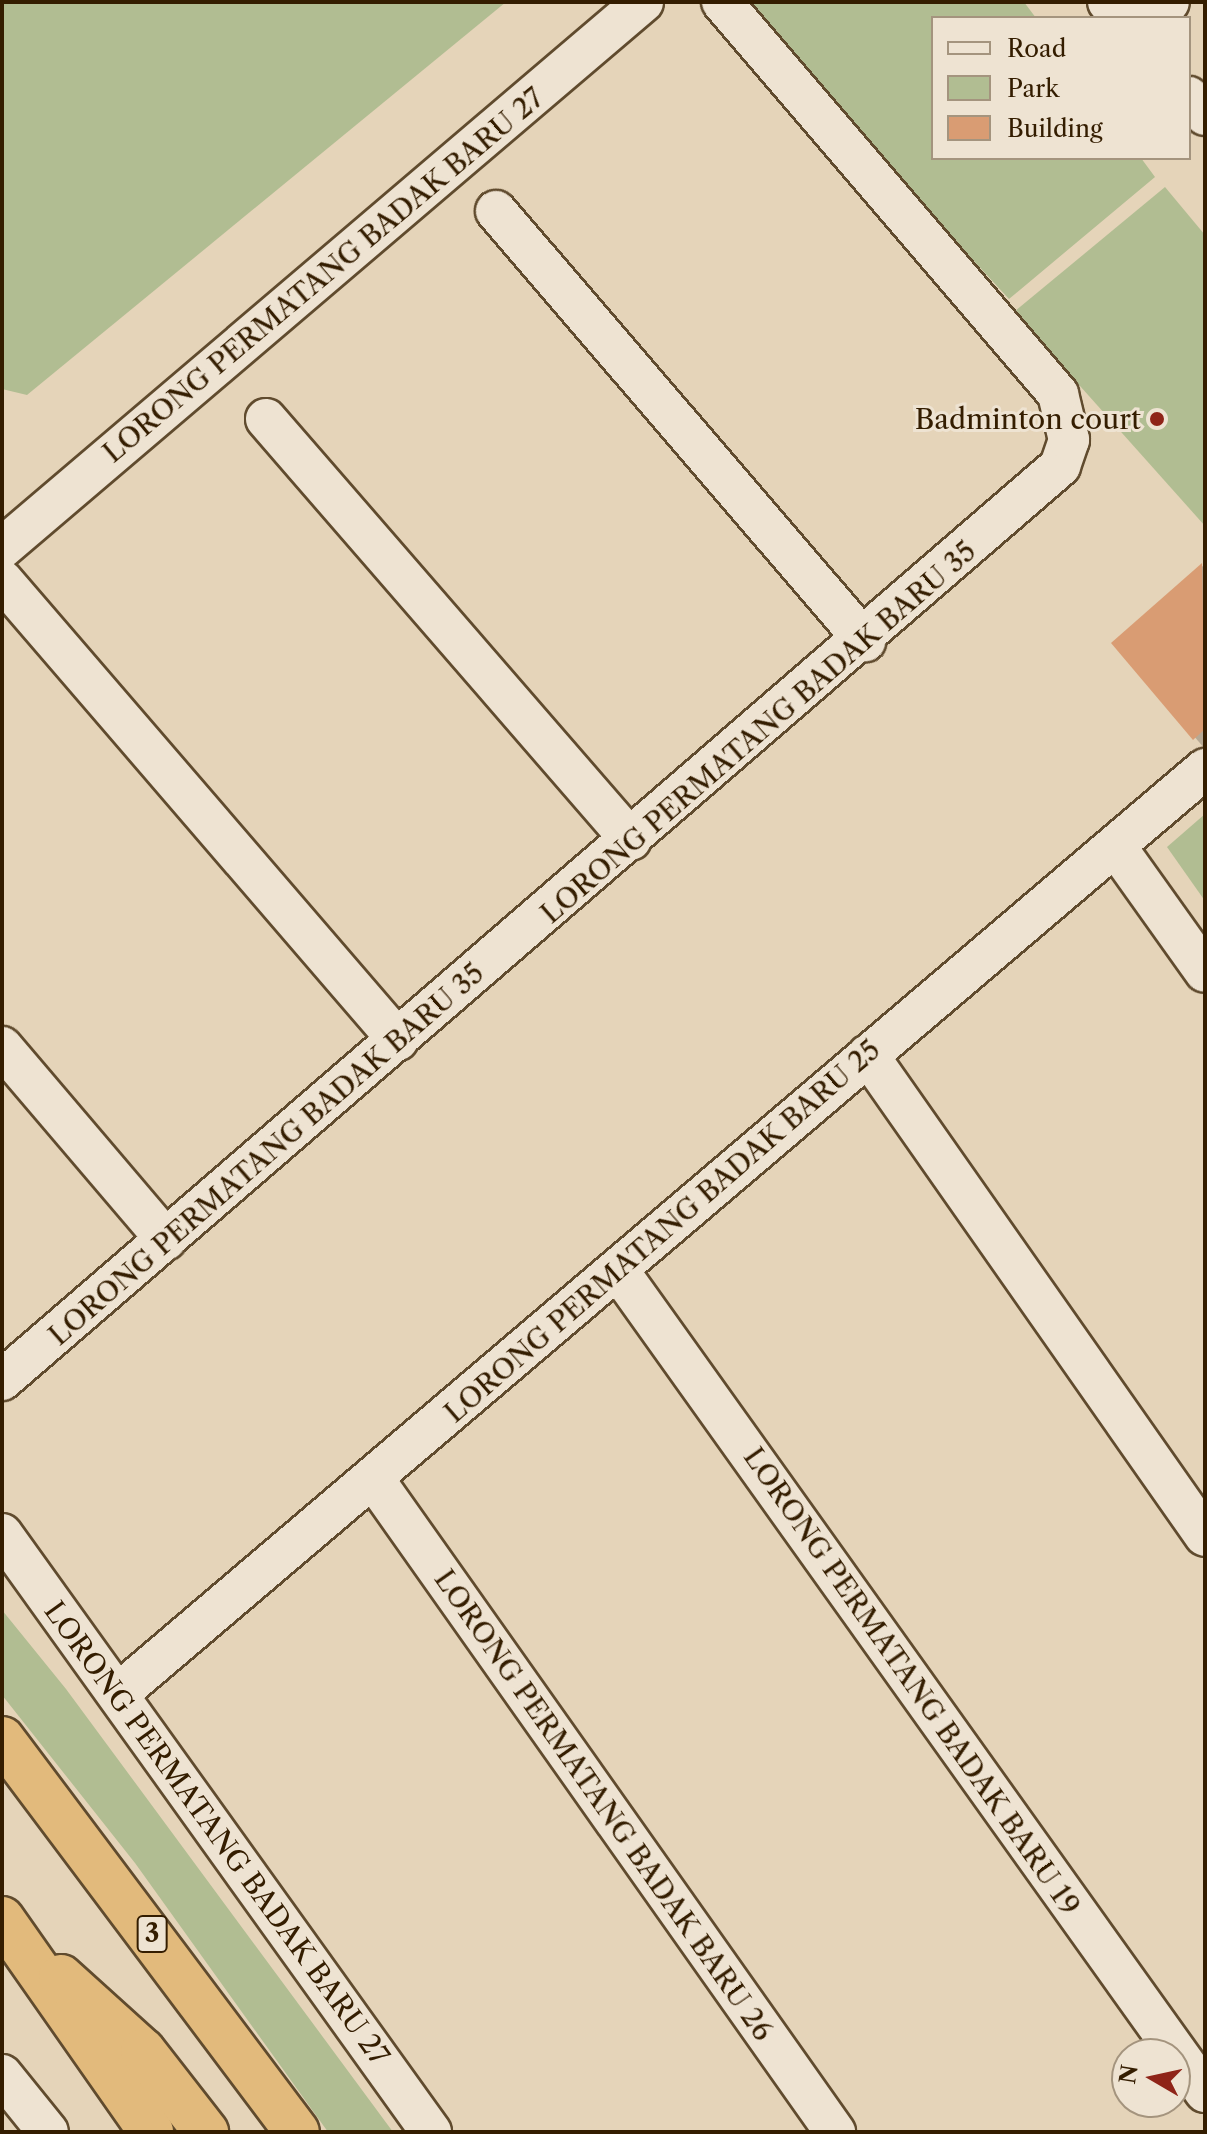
<!DOCTYPE html>
<html>
<head>
<meta charset="utf-8">
<style>
	body { margin:0 }
	#map { position:relative; width:1207px; height:2134px; overflow:hidden; background:#e5d4b9; font-family:"Libre Caslon Text",serif }
	div>[style] { position:absolute }
	.green>* { inset:0; background:#b1bd92 }
	.shadow>* { inset:0; background:#0003 }
	.building>* { inset:0; background:#d99c73 }
	.roads { filter:drop-shadow(2px 0 #604b2e) drop-shadow(-2px 0 #604b2e) drop-shadow(0 2px #604b2e) drop-shadow(0 -2px #604b2e) }
	.minor>* { height:40px; margin:-20px; padding:0 20px; transform-origin:20px; border-radius:20px; background:#eee3d2 }
	.highway>* { height:44px; margin:-22px; padding:0 22px; transform-origin:22px; border-radius:22px; background:#e2ba7c }
	.dots>* { width:22px; height:22px; translate:-50% -50%; box-sizing:border-box; border:4px solid #eee3d2; border-radius:50% }
	span { translate:-50% -50%; white-space:nowrap; text-align:center; line-height:1.15; -webkit-text-stroke:6px #eee3d2; paint-order:stroke }
	.shield-label span { padding:2px 6px; background:#eee3d2; border:2px solid; border-radius:6px; -webkit-text-stroke-width:0 }
	.shield-label { font-size:26px; color:#341d00; font-weight:700 }
	.street-label { font-size:28px; color:#341d00 }
	.poi-label { font-size:28px; color:#341d00 }
	.right { translate:-100% -50%; text-align:right }
	.frame { position:absolute; inset:0; border:4px solid #341d00; pointer-events:none }
	.legend { position:absolute; left:931px; top:16px; width:260px; height:144px; box-sizing:border-box; background:#eee3d2; border:2px solid #a4947e; margin:0; padding:10px 14px; list-style:none; font-size:24px; color:#341d00 }
	.legend li { display:flex; align-items:center; gap:16px; height:40px }
	.legend b { width:40px; border:2px solid #a4947e }
	.north { position:absolute; left:1111px; top:2038px; width:80px; height:80px; box-sizing:border-box; background:#eee3d2; border:2px solid #a4947e; border-radius:50%; rotate:279deg; font-size:22px; font-weight:700; line-height:32px; text-align:center; color:#341d00 }
	.north::after { content:''; display:block; margin:auto; width:28px; height:36px; background:#8f2418; clip-path:polygon(50% 0,100% 100%,50% 72%,0 100%) }
</style>
</head>
<body>
<div id="map">
	<div class="green">
		<div style="clip-path:polygon(2px 2px,506px 2px,27px 395px,2px 389px)"></div>
		<div style="clip-path:polygon(747px 2px,1024px 2px,1036px 18px,933px 18px,933px 158px,1141px 158px,1155px 177px,1009px 299px,740px 8px)"></div>
		<div style="clip-path:polygon(1165px 187px,1205px 235px,1205px 526px,1014px 312px)"></div>
		<div style="clip-path:polygon(1205px 814px,1205px 901px,1167px 847px)"></div>
		<div style="clip-path:polygon(2px 1610px,66px 1689px,393px 2132px,328px 2132px,135px 1863px,2px 1695px)"></div>
	</div>
	<div class="shadow">
		<div style="clip-path:polygon(1202px 566px,1205px 568px,1205px 749px,1114px 643px)"></div>
	</div>
	<div class="building">
		<div style="clip-path:polygon(1202px 563px,1205px 729px,1193px 740px,1111px 643px)"></div>
	</div>
	<div class="roads">
		<div class="minor">
			<div style="left:1108px;top:2px;width:21px;rotate:49deg"></div>
			<div style="left:1148px;top:18px;width:26px;rotate:-37deg"></div>
			<div style="left:1189px;top:97px;width:24px;rotate:48deg"></div>
			<div style="left:496px;top:211px;width:567px;rotate:49.37deg"></div>
			<div style="left:266px;top:419px;width:557px;rotate:49.08deg"></div>
			<div style="left:2px;top:548px;width:842px;rotate:-40.42deg"></div>
			<div style="left:2px;top:580px;width:607px;rotate:49.28deg"></div>
			<div style="left:1116px;top:847px;width:153px;rotate:54.5deg"></div>
			<div style="left:2px;top:1047px;width:253px;rotate:49.6deg"></div>
			<div style="left:868px;top:1055px;width:587px;rotate:54.98deg"></div>
			<div style="left:618px;top:1270px;width:1010px;rotate:54.47deg"></div>
			<div style="left:2px;top:1380px;width:1398px;rotate:-40.82deg"></div>
			<div style="left:1060px;top:466px;width:28px;rotate:-71deg"></div>
			<div style="left:1069px;top:440px;width:47px;rotate:-103.4deg"></div>
			<div style="left:1058px;top:394px;width:516px;rotate:-130.6deg"></div>
			<div style="left:373px;top:1478px;width:801px;rotate:54.76deg"></div>
			<div style="left:2px;top:1534px;width:736px;rotate:54.34deg"></div>
			<div style="left:119px;top:1693px;width:1426px;rotate:-40.39deg"></div>
			<div style="left:2px;top:2075px;width:73px;rotate:51.1deg"></div>
		</div>
		<div class="highway">
			<div style="left:2px;top:1739px;width:491px;rotate:53.1deg"></div>
			<div style="left:2px;top:1919px;width:260px;rotate:55deg"></div>
			<div style="left:61px;top:1977px;width:110px;rotate:42.1deg"></div>
			<div style="left:143px;top:2051px;width:103px;rotate:52.1deg"></div>
		</div>
	</div>
	<div class="dots">
		<div style="left:1157px;top:419px;background:#8f2418"></div>
	</div>
	<div class="shield-label">
		<span style="left:152px;top:1934px">3</span>
	</div>
	<div class="street-label">
		<span style="left:323px;top:275px;rotate:-40deg">LORONG PERMATANG BADAK BARU 27</span>
		<span style="left:758px;top:732px;rotate:-41deg">LORONG PERMATANG BADAK BARU 35</span>
		<span style="left:266px;top:1154px;rotate:-41deg">LORONG PERMATANG BADAK BARU 35</span>
		<span style="left:662px;top:1231px;rotate:-41deg">LORONG PERMATANG BADAK BARU 25</span>
		<span style="left:912px;top:1681px;rotate:55deg">LORONG PERMATANG BADAK BARU 19</span>
		<span style="left:604px;top:1805px;rotate:55deg">LORONG PERMATANG BADAK BARU 26</span>
		<span style="left:217px;top:1833px;rotate:54deg">LORONG PERMATANG BADAK BARU 27</span>
	</div>
	<div class="poi-label">
		<span class="right" style="left:1141px;top:419px">Badminton court</span>
	</div>
	<div class="frame"></div>
	<ul class="legend">
	<li><b style="height:10px;background:#eee3d2"></b>Road</li>
	<li><b style="height:22px;background:#b1bd92"></b>Park</li>
	<li><b style="height:22px;background:#d99c73"></b>Building</li>
	</ul>
	<div class="north">N</div>
</div>
</body>
</html>
